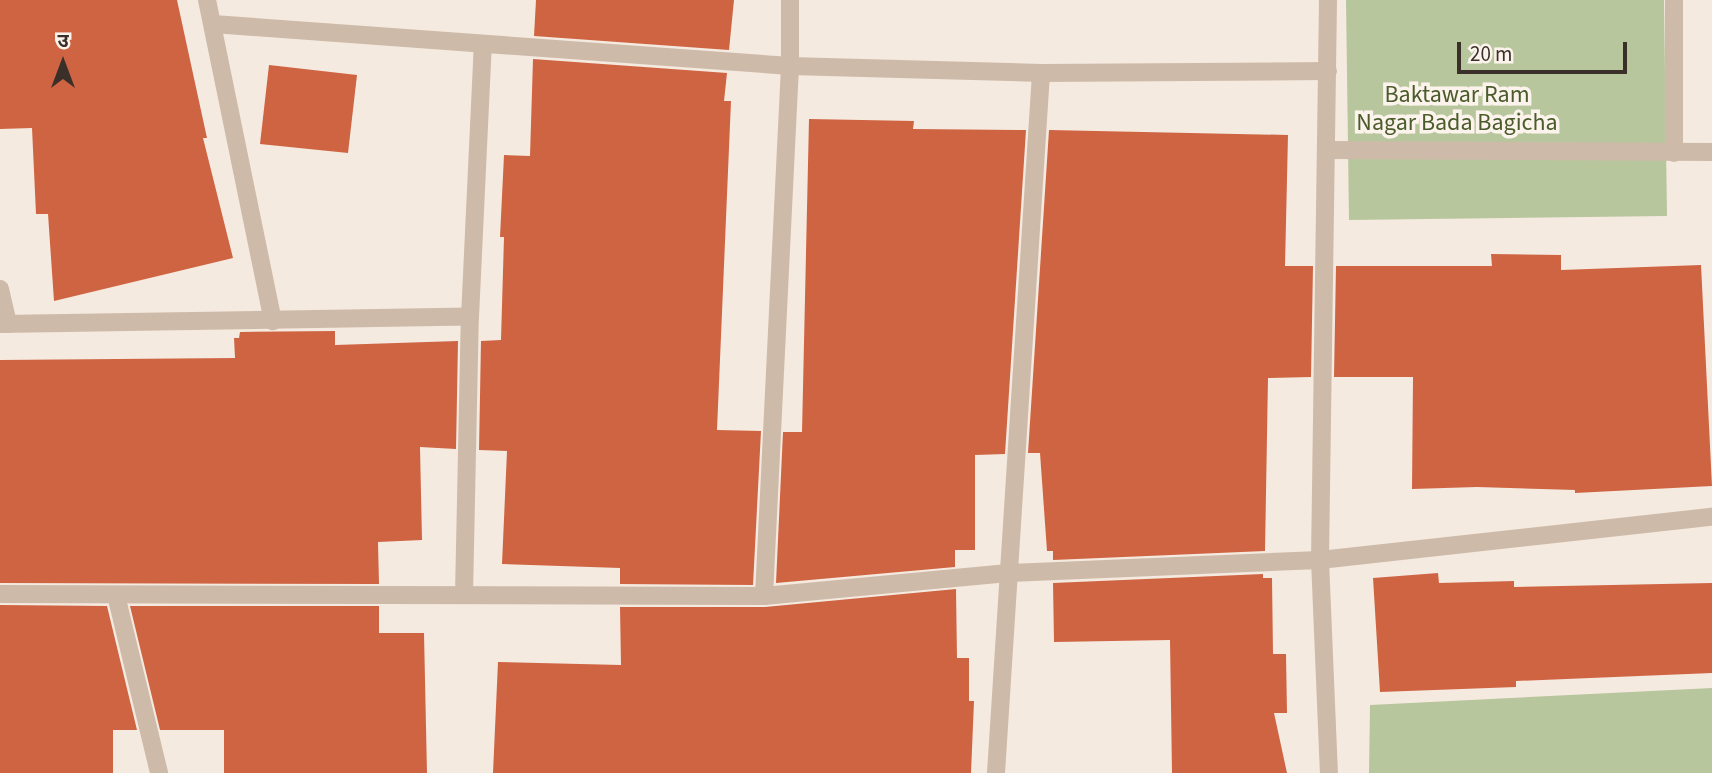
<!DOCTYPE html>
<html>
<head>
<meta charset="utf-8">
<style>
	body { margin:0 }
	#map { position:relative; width:1712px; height:773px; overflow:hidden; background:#f5eadf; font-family:"Source Sans 3","Noto Sans Devanagari",sans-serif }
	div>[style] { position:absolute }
	.green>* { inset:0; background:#b8c69d }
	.building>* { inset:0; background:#cf6443 }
	.minor>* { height:18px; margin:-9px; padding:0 9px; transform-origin:9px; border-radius:9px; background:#cebaa9 }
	span { translate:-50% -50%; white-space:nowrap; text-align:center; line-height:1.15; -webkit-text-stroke:7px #fcf4ec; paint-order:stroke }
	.park-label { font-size:24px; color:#4a5c2b }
	.north { position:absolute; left:28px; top:28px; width:70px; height:70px; -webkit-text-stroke:5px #fcf4ec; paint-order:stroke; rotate:0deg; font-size:19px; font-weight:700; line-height:28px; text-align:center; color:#3b2f2a }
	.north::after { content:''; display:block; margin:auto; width:24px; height:32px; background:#3b2f2a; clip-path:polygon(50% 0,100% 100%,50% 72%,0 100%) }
	.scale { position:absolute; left:1457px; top:42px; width:170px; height:32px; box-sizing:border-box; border:4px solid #3b2f2a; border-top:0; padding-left:9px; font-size:21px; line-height:24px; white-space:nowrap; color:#3b2f2a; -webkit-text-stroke:5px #fcf4ec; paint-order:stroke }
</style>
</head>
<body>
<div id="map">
	<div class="green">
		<div style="clip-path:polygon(1346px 0,1664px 0,1667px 216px,1349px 220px)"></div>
		<div style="clip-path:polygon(1712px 688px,1712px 773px,1369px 773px,1370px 705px)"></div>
	</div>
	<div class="building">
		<div style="clip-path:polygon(0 0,177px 0,207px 138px,203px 138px,233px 258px,54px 301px,48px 214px,36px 214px,32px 128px,0 129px)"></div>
		<div style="clip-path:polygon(536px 0,734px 0,729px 50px,534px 36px)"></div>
		<div style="clip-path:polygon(533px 59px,727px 73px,724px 101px,731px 101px,717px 430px,761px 431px,753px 585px,620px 584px,620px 568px,502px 564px,507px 451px,479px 450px,481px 341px,501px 340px,504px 237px,500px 237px,504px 155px,530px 156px)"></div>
		<div style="clip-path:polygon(269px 65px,357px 75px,348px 153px,260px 144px)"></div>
		<div style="clip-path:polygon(809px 119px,914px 121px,913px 129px,1026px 130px,1005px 454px,975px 455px,975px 550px,955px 550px,955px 567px,776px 583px,783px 432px,802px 432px)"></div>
		<div style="clip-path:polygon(1049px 130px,1288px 135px,1285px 266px,1313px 266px,1311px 377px,1268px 378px,1265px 551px,1053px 560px,1053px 551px,1047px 551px,1040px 453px,1028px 453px)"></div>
		<div style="clip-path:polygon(1491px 254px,1561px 255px,1561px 270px,1701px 265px,1712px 486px,1575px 493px,1575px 490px,1477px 487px,1412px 489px,1413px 377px,1334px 377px,1336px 266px,1492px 266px)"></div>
		<div style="clip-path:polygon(335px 331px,335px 345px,458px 341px,456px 449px,420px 447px,422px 540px,378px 542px,379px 584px,0 583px,0 360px,235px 358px,234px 338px,239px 338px,240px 332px)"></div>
		<div style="clip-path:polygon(1438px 573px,1439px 583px,1514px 581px,1514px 587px,1712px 583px,1712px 673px,1516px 681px,1516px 687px,1380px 692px,1373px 578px)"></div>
		<div style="clip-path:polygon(1263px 574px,1263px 578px,1272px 578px,1273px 654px,1286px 654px,1287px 713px,1274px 713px,1287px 773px,1172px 773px,1170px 640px,1054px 642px,1053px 583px)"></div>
		<div style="clip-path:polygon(956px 589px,957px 658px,969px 658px,969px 701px,974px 701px,971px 773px,493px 773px,498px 662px,621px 665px,620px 607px,765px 607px)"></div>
		<div style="clip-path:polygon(0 605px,107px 606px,137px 730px,113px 730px,113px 773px,0 773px)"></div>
		<div style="clip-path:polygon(130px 606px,379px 606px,379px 633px,424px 633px,427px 773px,224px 773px,224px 730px,160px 730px)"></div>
	</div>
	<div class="minor">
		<div style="left:207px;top:0;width:328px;rotate:78.4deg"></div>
		<div style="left:1328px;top:0;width:560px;rotate:90.82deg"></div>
		<div style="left:1320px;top:560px;width:213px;rotate:87.6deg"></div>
		<div style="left:213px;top:24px;width:579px;rotate:4.16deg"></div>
		<div style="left:790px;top:66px;width:251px;rotate:1.6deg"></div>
		<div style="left:1041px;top:73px;width:287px;rotate:-0.4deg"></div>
		<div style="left:1327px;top:150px;width:385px;rotate:0.3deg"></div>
		<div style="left:1674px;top:153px;width:153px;rotate:-90deg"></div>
		<div style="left:0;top:289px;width:36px;rotate:77deg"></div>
		<div style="left:0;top:324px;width:470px;rotate:-0.9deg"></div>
		<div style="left:0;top:594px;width:764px;rotate:0.15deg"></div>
		<div style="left:764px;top:596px;width:245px;rotate:-5.4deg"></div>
		<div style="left:1008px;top:573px;width:312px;rotate:-2.4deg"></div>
		<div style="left:1320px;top:560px;width:394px;rotate:-6.3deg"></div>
		<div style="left:116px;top:595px;width:183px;rotate:76.4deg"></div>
		<div style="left:464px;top:595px;width:278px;rotate:-88.8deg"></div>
		<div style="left:470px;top:317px;width:272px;rotate:-87.3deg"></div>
		<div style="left:764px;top:596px;width:531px;rotate:-87.19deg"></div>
		<div style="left:790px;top:66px;width:66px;rotate:-90deg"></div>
		<div style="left:996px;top:773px;width:701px;rotate:-86.32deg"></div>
	</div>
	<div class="park-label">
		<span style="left:1457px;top:109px">Baktawar Ram<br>Nagar Bada Bagicha</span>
	</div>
	<div class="north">उ</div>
	<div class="scale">20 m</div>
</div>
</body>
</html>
